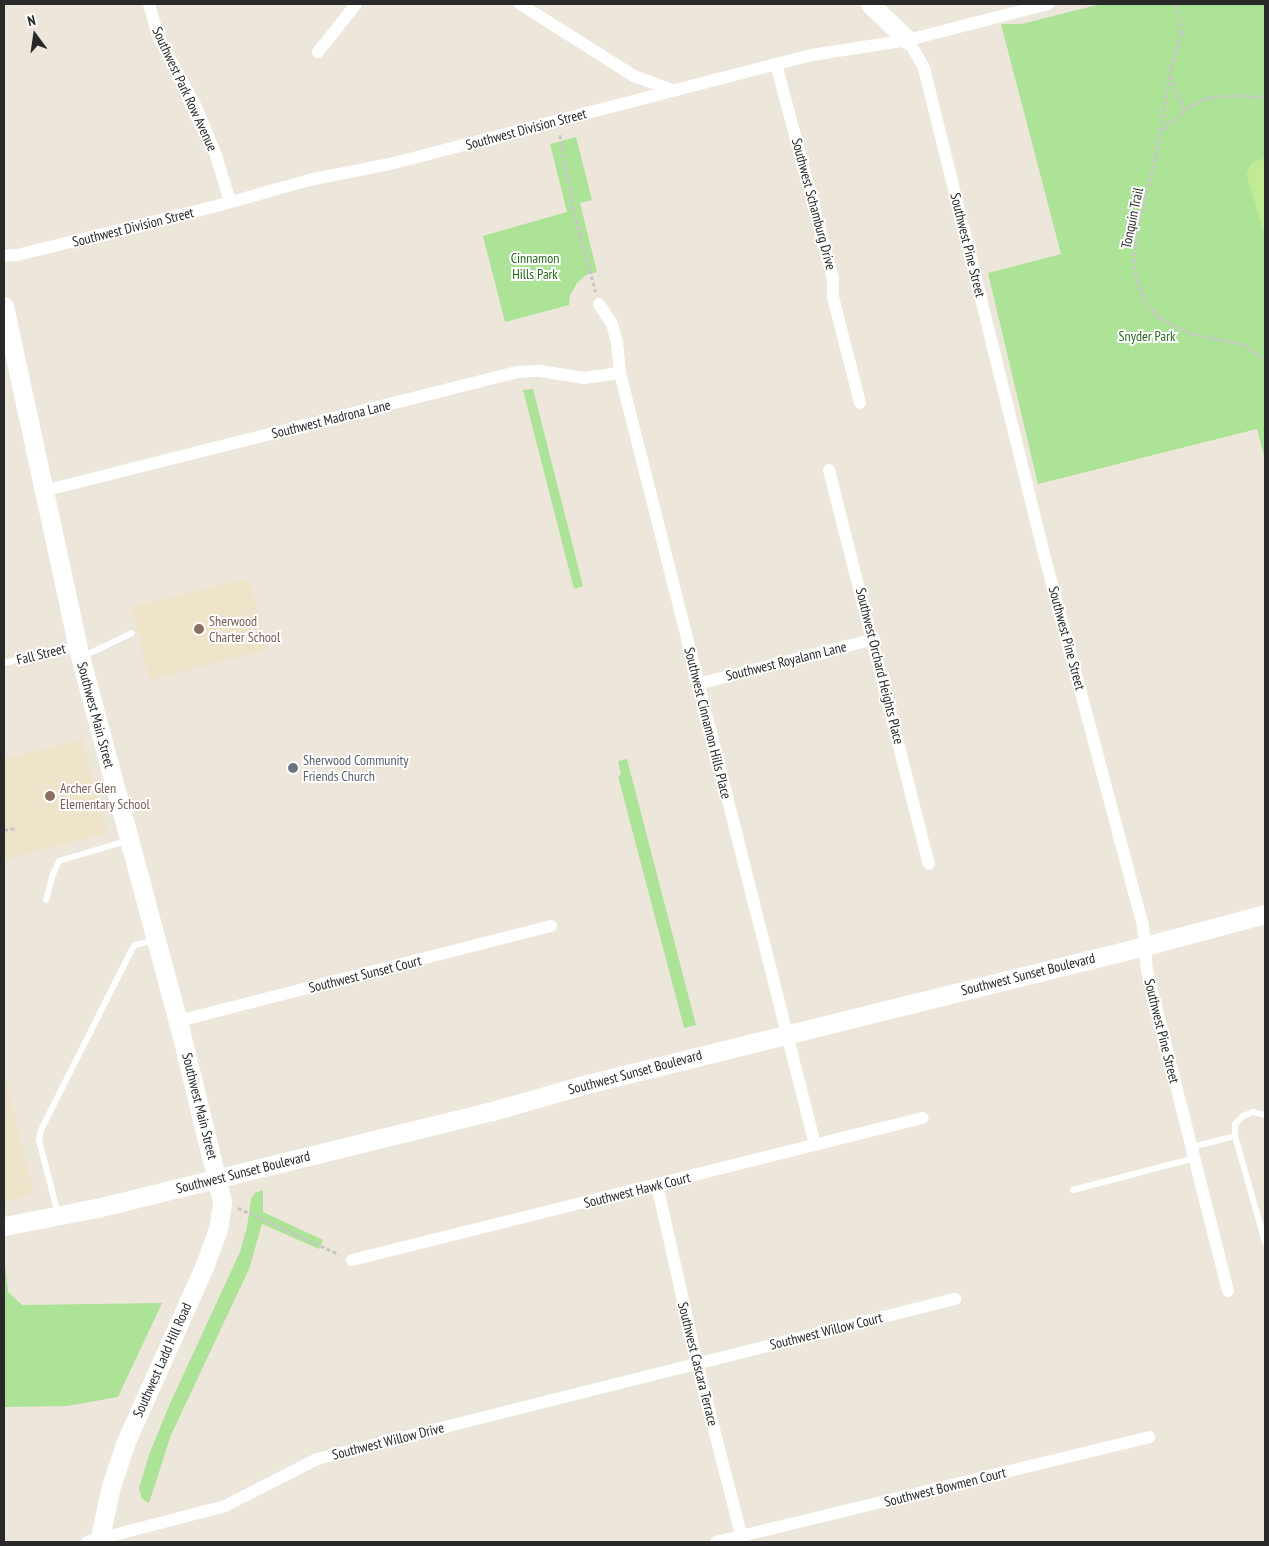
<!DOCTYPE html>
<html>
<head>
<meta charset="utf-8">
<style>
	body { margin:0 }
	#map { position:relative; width:1269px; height:1546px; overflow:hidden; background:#ece6db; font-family:"PT Sans Narrow",sans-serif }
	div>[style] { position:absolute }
	.education>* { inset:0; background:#eee4ca }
	.green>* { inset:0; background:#ace397 }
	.pitch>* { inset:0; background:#c0ea93 }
	.path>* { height:2.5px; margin-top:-1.25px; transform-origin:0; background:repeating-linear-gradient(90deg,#c7c7c7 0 4px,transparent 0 6.5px) }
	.lane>* { height:6px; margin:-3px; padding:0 3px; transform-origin:3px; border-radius:3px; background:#fff }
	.street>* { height:12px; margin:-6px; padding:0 6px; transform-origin:6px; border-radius:6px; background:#fff }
	.secondary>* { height:19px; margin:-9.5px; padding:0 9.5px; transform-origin:9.5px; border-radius:9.5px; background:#fff }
	.dots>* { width:14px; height:14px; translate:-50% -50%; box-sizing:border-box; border:2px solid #fff; border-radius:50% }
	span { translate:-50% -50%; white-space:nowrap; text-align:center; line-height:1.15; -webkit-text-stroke:4px #fff; paint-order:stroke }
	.street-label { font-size:14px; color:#292929 }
	.park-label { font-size:14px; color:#25661a }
	.education-label { font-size:14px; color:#785e54 }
	.left { translate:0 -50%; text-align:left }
	.worship-label { font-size:14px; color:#5b616d }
	.frame { position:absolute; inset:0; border:5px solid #292929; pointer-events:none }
	.north { position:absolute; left:10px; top:10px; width:50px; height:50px; -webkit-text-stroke:4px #fff; paint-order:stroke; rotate:346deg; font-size:14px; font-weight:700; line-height:20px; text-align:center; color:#292929 }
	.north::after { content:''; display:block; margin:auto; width:18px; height:22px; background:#292929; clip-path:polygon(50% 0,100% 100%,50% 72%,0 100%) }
</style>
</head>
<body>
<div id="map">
	<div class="education">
		<div style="clip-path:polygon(249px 578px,268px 650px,149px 680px,132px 607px)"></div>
		<div style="clip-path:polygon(82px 739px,107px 833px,4px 860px,4px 759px)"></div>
		<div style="clip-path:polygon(4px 1071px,34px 1194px,4px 1202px)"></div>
	</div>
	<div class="green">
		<div style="clip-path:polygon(1101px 4px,1265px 4px,1265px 460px,1257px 429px,1038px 484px,988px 273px,1061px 254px,1001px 24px,1022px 24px)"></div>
		<div style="clip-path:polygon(576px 137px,592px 200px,580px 203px,597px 272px,586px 275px,577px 283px,570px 295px,569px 305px,505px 322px,483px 236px,567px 212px,550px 144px)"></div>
		<div style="clip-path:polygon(533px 389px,583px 586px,574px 589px,523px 390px)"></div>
		<div style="clip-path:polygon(627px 759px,696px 1025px,684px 1028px,618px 776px,621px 775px,618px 761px)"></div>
		<div style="clip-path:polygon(263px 1190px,263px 1212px,323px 1240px,319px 1249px,262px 1224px,249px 1269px,171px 1435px,149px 1503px,142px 1499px,139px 1488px,149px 1455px,168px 1408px,240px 1252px,247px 1227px,251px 1199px,255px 1193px)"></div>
		<div style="clip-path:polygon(4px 1255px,8px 1292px,22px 1305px,162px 1303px,118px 1397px,67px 1406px,4px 1407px)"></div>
	</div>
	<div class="pitch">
		<div style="clip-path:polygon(1265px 158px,1265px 237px,1246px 173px,1252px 162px)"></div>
	</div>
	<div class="path">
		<div style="left:1177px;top:4px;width:29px;rotate:80deg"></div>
		<div style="left:1182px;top:33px;width:38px;rotate:107deg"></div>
		<div style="left:1171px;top:69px;width:84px;rotate:99.6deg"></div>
		<div style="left:1157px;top:152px;width:76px;rotate:104.4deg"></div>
		<div style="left:1138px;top:226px;width:33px;rotate:97deg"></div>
		<div style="left:1134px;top:259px;width:22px;rotate:82deg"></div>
		<div style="left:1137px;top:281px;width:26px;rotate:67deg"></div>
		<div style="left:1147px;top:305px;width:18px;rotate:45deg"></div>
		<div style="left:1160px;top:318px;width:33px;rotate:27deg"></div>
		<div style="left:1189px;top:333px;width:55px;rotate:11.5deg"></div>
		<div style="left:1243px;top:344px;width:27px;rotate:36deg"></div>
		<div style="left:1170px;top:76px;width:38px;rotate:67deg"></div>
		<div style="left:1161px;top:130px;width:40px;rotate:-39deg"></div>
		<div style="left:1192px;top:105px;width:17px;rotate:-25deg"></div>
		<div style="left:1207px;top:98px;width:27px;rotate:-6deg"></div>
		<div style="left:1234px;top:95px;width:31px;rotate:4deg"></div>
		<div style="left:560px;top:135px;width:73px;rotate:79.8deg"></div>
		<div style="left:573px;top:207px;width:88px;rotate:74.9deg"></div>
		<div style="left:4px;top:830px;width:13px;rotate:-9deg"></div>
		<div style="left:238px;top:1208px;width:111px;rotate:24.5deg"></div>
	</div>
	<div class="lane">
		<div style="left:82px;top:657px;width:55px;rotate:-25.6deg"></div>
		<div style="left:4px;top:663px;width:74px;rotate:-14deg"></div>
		<div style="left:46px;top:900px;width:27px;rotate:-75deg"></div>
		<div style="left:53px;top:874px;width:14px;rotate:-65deg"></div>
		<div style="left:59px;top:861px;width:73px;rotate:-16.7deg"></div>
		<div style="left:1265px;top:1115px;width:12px;rotate:-166deg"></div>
		<div style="left:1253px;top:1112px;width:11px;rotate:158deg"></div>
		<div style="left:1243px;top:1116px;width:11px;rotate:135deg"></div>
		<div style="left:1235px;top:1124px;width:12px;rotate:90deg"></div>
		<div style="left:1235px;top:1136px;width:110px;rotate:74.2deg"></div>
		<div style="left:1192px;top:1147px;width:44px;rotate:-14.3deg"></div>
		<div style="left:1073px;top:1190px;width:126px;rotate:-14.7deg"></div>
		<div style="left:58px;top:1214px;width:76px;rotate:-104.4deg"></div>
		<div style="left:39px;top:1140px;width:10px;rotate:-79deg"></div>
		<div style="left:41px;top:1130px;width:203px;rotate:-63.3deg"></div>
		<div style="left:132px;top:949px;width:5px;rotate:-53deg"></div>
		<div style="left:135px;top:945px;width:21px;rotate:-14deg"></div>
	</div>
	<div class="street">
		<div style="left:149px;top:4px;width:35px;rotate:74deg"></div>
		<div style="left:159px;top:38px;width:76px;rotate:61.8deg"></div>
		<div style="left:195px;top:105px;width:54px;rotate:67.2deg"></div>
		<div style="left:216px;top:155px;width:49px;rotate:73.4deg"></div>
		<div style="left:520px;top:4px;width:135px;rotate:32.3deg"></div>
		<div style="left:634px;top:76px;width:40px;rotate:20.2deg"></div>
		<div style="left:908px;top:40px;width:32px;rotate:60deg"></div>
		<div style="left:924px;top:68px;width:501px;rotate:76.13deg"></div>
		<div style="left:1044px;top:554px;width:385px;rotate:75.1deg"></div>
		<div style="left:1143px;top:926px;width:45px;rotate:84.9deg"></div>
		<div style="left:1147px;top:971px;width:330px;rotate:75.8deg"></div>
		<div style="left:318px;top:52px;width:61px;rotate:-51.6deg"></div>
		<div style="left:776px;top:64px;width:221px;rotate:75.1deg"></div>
		<div style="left:833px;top:278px;width:19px;rotate:90deg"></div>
		<div style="left:833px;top:297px;width:109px;rotate:75.7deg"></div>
		<div style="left:4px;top:256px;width:13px;rotate:-4deg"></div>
		<div style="left:17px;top:255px;width:202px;rotate:-13.8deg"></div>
		<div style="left:213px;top:207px;width:100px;rotate:-15.7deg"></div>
		<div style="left:309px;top:180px;width:83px;rotate:-11.2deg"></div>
		<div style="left:390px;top:164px;width:436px;rotate:-14.5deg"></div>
		<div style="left:812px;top:55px;width:97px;rotate:-8.9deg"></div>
		<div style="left:908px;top:40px;width:145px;rotate:-14.4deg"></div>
		<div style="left:599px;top:304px;width:24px;rotate:57deg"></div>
		<div style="left:612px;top:324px;width:20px;rotate:75deg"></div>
		<div style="left:617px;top:343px;width:30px;rotate:84deg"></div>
		<div style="left:620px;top:373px;width:796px;rotate:75.82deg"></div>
		<div style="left:829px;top:470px;width:406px;rotate:75.8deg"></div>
		<div style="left:43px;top:491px;width:490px;rotate:-14.1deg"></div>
		<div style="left:518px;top:372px;width:22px;rotate:-3deg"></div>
		<div style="left:540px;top:371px;width:45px;rotate:9deg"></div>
		<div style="left:584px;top:378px;width:36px;rotate:-8deg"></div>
		<div style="left:698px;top:684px;width:182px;rotate:-14.3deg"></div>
		<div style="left:178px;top:1021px;width:385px;rotate:-14.3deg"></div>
		<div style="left:657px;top:1185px;width:182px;rotate:77.3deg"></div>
		<div style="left:697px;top:1363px;width:185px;rotate:75.6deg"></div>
		<div style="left:352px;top:1260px;width:588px;rotate:-13.97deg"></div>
		<div style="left:87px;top:1542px;width:143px;rotate:-14.6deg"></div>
		<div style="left:225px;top:1506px;width:103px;rotate:-27.1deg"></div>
		<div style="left:317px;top:1459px;width:658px;rotate:-14.08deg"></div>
		<div style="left:716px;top:1542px;width:446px;rotate:-13.6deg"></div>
	</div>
	<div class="secondary">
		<div style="left:870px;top:4px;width:52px;rotate:43.5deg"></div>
		<div style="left:4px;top:306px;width:347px;rotate:77.8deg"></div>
		<div style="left:77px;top:645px;width:389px;rotate:75deg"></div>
		<div style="left:178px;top:1021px;width:186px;rotate:76.3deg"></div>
		<div style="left:222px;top:1202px;width:27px;rotate:98deg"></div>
		<div style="left:218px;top:1229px;width:40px;rotate:110.2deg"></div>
		<div style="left:204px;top:1267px;width:194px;rotate:114.1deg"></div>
		<div style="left:125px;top:1444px;width:44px;rotate:108.4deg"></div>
		<div style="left:111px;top:1486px;width:57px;rotate:102.1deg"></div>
		<div style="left:4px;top:1226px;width:95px;rotate:-11deg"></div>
		<div style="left:97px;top:1208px;width:407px;rotate:-13.8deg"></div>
		<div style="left:492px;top:1111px;width:99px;rotate:-15.9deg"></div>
		<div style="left:587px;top:1084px;width:575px;rotate:-13.89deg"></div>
		<div style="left:1145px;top:946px;width:124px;rotate:-14.9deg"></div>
	</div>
	<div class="dots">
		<div style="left:199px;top:629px;background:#8d6e63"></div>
		<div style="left:293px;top:768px;background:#6b7280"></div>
		<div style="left:50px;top:796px;background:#8d6e63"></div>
	</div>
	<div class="street-label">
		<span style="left:185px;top:89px;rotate:65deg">Southwest Park Row Avenue</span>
		<span style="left:526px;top:129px;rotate:-15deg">Southwest Division Street</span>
		<span style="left:814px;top:204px;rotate:75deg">Southwest Schamburg Drive</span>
		<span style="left:1132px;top:218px;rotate:-78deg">Tonquin Trail</span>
		<span style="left:133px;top:227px;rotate:-14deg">Southwest Division Street</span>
		<span style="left:968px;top:245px;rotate:76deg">Southwest Pine Street</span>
		<span style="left:331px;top:419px;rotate:-14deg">Southwest Madrona Lane</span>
		<span style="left:1067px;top:638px;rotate:75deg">Southwest Pine Street</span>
		<span style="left:41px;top:654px;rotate:-14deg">Fall Street</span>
		<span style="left:786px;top:661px;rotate:-14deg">Southwest Royalann Lane</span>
		<span style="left:880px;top:666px;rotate:76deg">Southwest Orchard Heights Place</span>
		<span style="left:96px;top:715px;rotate:75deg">Southwest Main Street</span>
		<span style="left:708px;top:723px;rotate:76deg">Southwest Cinnamon Hills Place</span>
		<span style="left:365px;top:974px;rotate:-14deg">Southwest Sunset Court</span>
		<span style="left:1028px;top:974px;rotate:-14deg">Southwest Sunset Boulevard</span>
		<span style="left:1162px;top:1031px;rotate:76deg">Southwest Pine Street</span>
		<span style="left:635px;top:1072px;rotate:-15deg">Southwest Sunset Boulevard</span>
		<span style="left:200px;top:1106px;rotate:76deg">Southwest Main Street</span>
		<span style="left:243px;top:1172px;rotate:-14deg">Southwest Sunset Boulevard</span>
		<span style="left:637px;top:1190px;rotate:-14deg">Southwest Hawk Court</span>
		<span style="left:826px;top:1331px;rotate:-14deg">Southwest Willow Court</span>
		<span style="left:162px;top:1360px;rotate:-66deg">Southwest Ladd Hill Road</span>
		<span style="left:698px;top:1364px;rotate:76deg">Southwest Cascara Terrace</span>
		<span style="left:388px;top:1441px;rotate:-14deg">Southwest Willow Drive</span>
		<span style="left:945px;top:1487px;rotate:-14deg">Southwest Bowmen Court</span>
	</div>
	<div class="park-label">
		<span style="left:535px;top:266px">Cinnamon<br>Hills Park</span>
		<span style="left:1147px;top:336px">Snyder Park</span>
	</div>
	<div class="education-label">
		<span class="left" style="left:209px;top:629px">Sherwood<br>Charter School</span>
		<span class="left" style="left:60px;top:796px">Archer Glen<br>Elementary School</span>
	</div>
	<div class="worship-label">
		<span class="left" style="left:303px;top:768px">Sherwood Community<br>Friends Church</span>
	</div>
	<div class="frame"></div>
	<div class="north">N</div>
</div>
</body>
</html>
